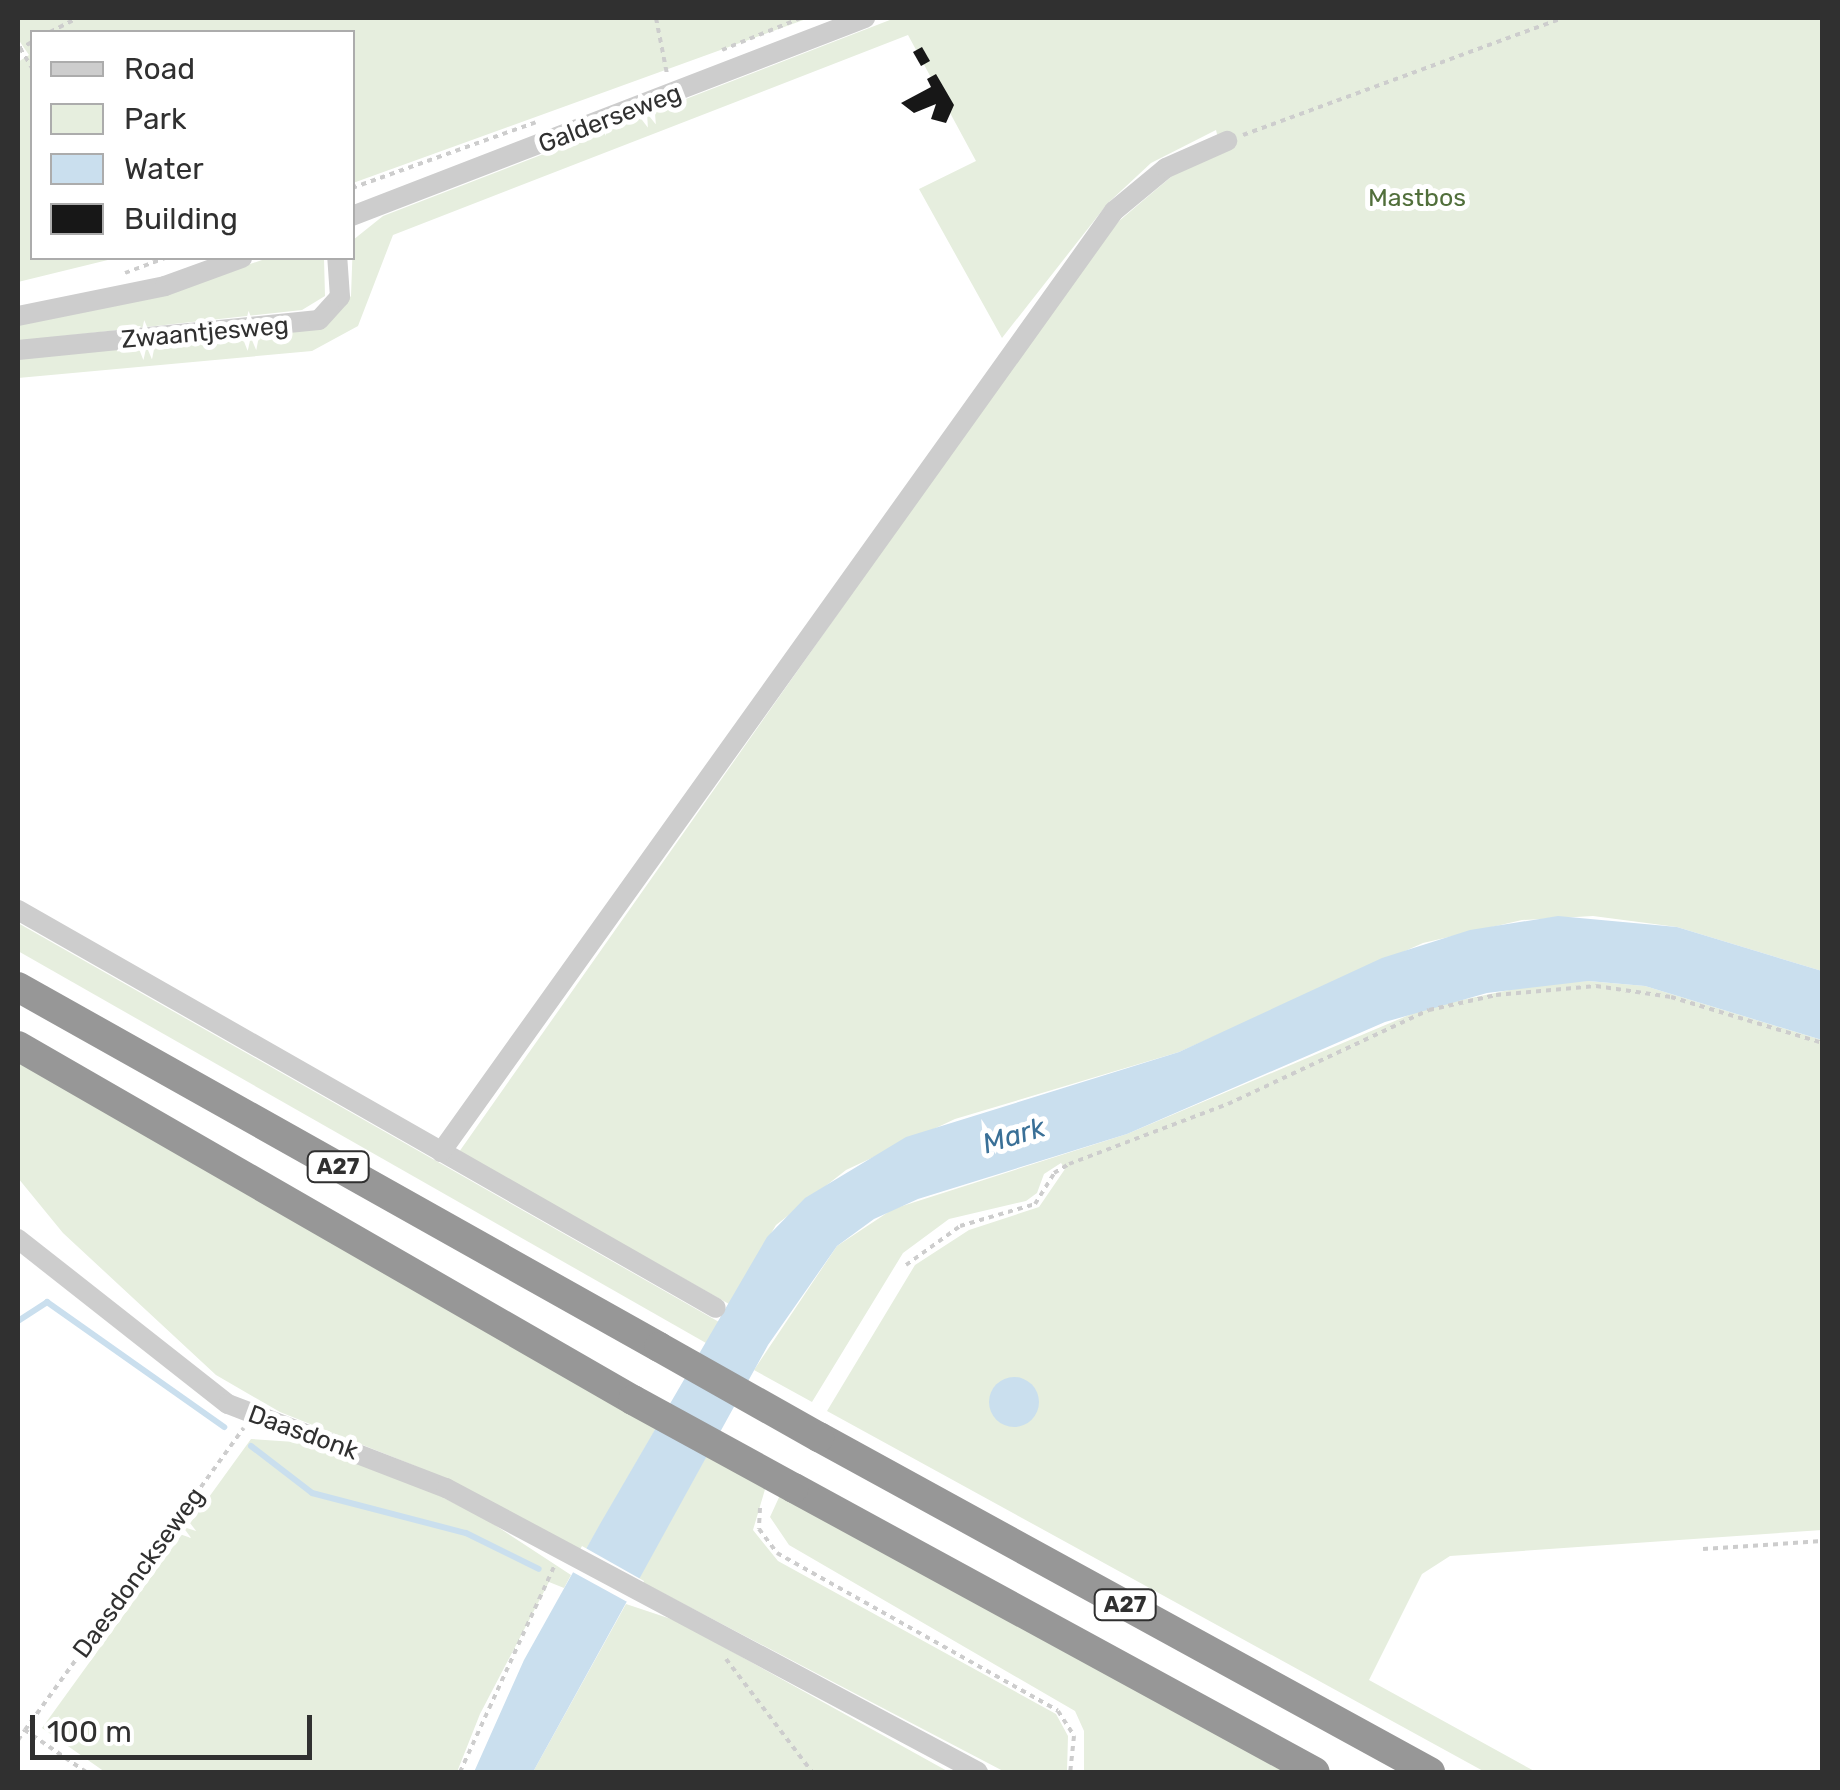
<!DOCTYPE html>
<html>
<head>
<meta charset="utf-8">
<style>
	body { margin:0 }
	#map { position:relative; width:1840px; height:1790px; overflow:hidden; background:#fff; font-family:Rubik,sans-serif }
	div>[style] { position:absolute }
	.green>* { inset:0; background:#e6eede }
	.water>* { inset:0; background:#cadfee }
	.round { border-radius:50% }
	.pier>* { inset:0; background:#fff }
	.stream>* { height:6px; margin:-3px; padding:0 3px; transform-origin:3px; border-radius:3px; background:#cadfee }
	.building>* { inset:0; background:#171717 }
	.path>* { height:4px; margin-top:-2px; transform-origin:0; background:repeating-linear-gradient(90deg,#cdcdcd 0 5px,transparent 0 10px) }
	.minor>* { height:20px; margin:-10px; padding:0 10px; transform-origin:10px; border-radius:10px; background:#cdcdcd }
	.highway>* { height:30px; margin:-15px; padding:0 15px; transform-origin:15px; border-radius:15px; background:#979797 }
	.highway-bridge>* { height:30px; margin:-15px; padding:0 15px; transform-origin:15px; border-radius:15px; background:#979797 }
	span { translate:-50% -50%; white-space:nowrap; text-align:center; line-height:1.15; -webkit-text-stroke:10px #fff; paint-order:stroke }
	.shield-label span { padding:2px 8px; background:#fff; border:2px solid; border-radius:8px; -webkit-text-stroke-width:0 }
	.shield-label { font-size:22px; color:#303030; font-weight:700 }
	.street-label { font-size:25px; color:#303030 }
	.park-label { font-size:25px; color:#516f3b }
	.water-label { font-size:28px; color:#3a7097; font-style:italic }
	.frame { position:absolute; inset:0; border:20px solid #303030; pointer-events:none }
	.legend { position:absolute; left:30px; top:30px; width:325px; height:230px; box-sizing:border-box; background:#fff; border:2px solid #acacac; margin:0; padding:12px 18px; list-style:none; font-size:30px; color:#303030 }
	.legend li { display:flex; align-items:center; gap:20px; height:50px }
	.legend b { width:50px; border:2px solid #acacac }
	.scale { position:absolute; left:30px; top:1715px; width:282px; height:45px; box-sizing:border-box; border:5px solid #303030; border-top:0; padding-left:12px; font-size:30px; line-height:35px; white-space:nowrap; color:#303030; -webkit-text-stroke:8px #fff; paint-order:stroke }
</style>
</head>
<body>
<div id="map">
	<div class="green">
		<div style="clip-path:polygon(18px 18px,809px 18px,353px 183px,352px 32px,32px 32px,32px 258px,116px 258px,18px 282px,18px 62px,29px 55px,18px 39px)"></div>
		<div style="clip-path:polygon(895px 18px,1822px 18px,1822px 971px,1677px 927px,1593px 916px,1522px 920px,1423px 943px,1179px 1052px,955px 1119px,846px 1170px,776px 1225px,729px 1304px,459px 1152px,1081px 268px,1119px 221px,1178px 171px,1221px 151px,1216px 130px,1151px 163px,1108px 203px,1002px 338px,919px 189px,976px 161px,908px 35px,393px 235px,358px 326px,312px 351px,18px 378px,18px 357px,325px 322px,351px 296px,353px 240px,383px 216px)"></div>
		<div style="clip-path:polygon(268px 258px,324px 258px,325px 296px,302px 310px,18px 341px,18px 325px,151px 297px)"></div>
		<div style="clip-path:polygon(18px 923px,719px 1322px,706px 1343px,18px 951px)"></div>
		<div style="clip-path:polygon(1588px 981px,1645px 986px,1822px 1040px,1822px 1530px,1450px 1556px,1422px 1574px,1369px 1680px,1536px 1772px,1485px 1772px,827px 1411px,915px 1265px,969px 1230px,1039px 1207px,1065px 1169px,1061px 1163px,1044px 1174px,1037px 1193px,1026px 1201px,949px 1219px,903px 1253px,812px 1402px,754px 1370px,837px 1246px,893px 1209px,1127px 1134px,1428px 1007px,1543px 983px)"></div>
		<div style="clip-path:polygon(18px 1060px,658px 1425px,584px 1553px,418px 1467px,280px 1412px,216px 1375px,63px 1233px,18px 1178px)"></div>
		<div style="clip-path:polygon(251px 1439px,295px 1442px,400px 1476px,484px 1518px,571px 1575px,564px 1588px,549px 1582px,480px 1714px,457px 1772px,105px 1772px,42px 1728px)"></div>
		<div style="clip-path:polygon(708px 1453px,766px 1486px,753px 1530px,778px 1561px,1056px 1714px,1068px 1736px,1067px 1772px,1005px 1772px,638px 1580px)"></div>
		<div style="clip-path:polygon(781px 1493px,1290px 1772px,1084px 1772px,1084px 1731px,1075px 1711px,789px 1545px,770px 1517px)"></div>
		<div style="clip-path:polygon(626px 1604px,677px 1621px,949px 1772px,533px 1772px)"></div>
	</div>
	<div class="water">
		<div style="clip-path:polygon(1558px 916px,1677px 927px,1822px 971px,1822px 1040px,1645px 986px,1588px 981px,1487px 993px,1385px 1022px,1127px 1134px,918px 1199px,874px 1219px,837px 1246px,768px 1345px,533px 1772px,474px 1772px,524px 1660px,600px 1524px,767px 1237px,805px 1198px,906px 1137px,1179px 1052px,1382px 958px,1470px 930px)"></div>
		<div class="round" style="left:989px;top:1377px;width:50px;height:50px"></div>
	</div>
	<div class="pier">
		<div style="clip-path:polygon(582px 1546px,644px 1581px,631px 1604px,569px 1570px)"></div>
	</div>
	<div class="stream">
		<div style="left:18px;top:1321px;width:35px;rotate:-33deg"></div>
		<div style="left:47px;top:1302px;width:217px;rotate:35.2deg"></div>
		<div style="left:251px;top:1446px;width:77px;rotate:37.6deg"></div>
		<div style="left:312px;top:1493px;width:159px;rotate:14.6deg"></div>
		<div style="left:466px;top:1533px;width:81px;rotate:26.3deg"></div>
	</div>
	<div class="building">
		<div style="clip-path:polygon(922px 47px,930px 61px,921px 66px,913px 52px)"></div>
		<div style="clip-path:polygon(936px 74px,954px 105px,946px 123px,931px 119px,936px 104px,914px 113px,901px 103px,931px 87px,927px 79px)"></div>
	</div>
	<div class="path">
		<div style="left:656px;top:18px;width:57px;rotate:78.9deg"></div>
		<div style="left:50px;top:32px;width:30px;rotate:-27deg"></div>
		<div style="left:20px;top:48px;width:23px;rotate:59deg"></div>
		<div style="left:18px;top:50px;width:16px;rotate:-30deg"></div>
		<div style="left:722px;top:50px;width:85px;rotate:-22.1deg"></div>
		<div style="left:1243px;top:135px;width:341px;rotate:-20.1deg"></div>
		<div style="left:352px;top:188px;width:195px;rotate:-19.7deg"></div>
		<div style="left:125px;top:273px;width:43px;rotate:-20.6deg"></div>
		<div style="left:906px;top:1265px;width:67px;rotate:-35.8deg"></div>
		<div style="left:960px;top:1226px;width:78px;rotate:-16.3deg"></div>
		<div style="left:1035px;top:1204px;width:36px;rotate:-58deg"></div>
		<div style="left:1054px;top:1173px;width:17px;rotate:-31deg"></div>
		<div style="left:1069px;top:1164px;width:170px;rotate:-20.7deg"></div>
		<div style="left:1228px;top:1104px;width:222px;rotate:-25.1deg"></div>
		<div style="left:1429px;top:1010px;width:69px;rotate:-12.6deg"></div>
		<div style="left:1496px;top:995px;width:100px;rotate:-5.1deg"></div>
		<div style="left:1596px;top:986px;width:76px;rotate:8.3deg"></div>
		<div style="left:1671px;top:997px;width:158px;rotate:16.9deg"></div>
		<div style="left:760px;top:1508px;width:21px;rotate:93deg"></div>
		<div style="left:759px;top:1529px;width:30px;rotate:53deg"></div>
		<div style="left:777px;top:1553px;width:322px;rotate:29.3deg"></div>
		<div style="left:1058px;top:1711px;width:30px;rotate:57deg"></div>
		<div style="left:1074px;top:1736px;width:36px;rotate:96deg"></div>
		<div style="left:1703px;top:1549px;width:119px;rotate:-3.8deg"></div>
		<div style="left:726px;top:1659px;width:142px;rotate:52.7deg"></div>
		<div style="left:18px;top:1740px;width:12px;rotate:-55deg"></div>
		<div style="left:86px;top:1772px;width:74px;rotate:-145.5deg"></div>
		<div style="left:25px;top:1730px;width:373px;rotate:-54.1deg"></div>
		<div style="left:460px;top:1772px;width:226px;rotate:-65.4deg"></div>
	</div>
	<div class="minor">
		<div style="left:352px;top:216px;width:550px;rotate:-21.1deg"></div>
		<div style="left:18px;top:316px;width:150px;rotate:-11.5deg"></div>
		<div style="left:165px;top:286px;width:82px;rotate:-20deg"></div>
		<div style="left:18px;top:350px;width:302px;rotate:-5.7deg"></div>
		<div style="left:319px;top:320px;width:31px;rotate:-48deg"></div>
		<div style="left:340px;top:297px;width:39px;rotate:-94deg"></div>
		<div style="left:18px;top:910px;width:803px;rotate:29.69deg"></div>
		<div style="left:441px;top:1152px;width:1157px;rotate:-54.43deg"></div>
		<div style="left:1114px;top:211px;width:67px;rotate:-39.6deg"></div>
		<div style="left:1166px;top:168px;width:67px;rotate:-23.9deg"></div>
		<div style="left:18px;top:1239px;width:267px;rotate:38.2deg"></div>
		<div style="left:228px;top:1404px;width:234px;rotate:21.1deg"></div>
		<div style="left:446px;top:1488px;width:603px;rotate:28.09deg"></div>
	</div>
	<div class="highway">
		<div style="left:18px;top:987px;width:735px;rotate:29.32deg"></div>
		<div style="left:18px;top:1046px;width:710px;rotate:29.93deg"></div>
		<div style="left:819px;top:1437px;width:697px;rotate:28.74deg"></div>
		<div style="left:794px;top:1488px;width:593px;rotate:28.6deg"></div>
	</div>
	<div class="highway-bridge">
		<div style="left:659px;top:1347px;width:184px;rotate:29.4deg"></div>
		<div style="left:633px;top:1400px;width:183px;rotate:28.7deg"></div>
	</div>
	<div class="shield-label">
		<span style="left:338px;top:1167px">A27</span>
		<span style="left:1125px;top:1605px">A27</span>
	</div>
	<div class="street-label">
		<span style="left:610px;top:119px;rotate:-21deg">Galderseweg</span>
		<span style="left:205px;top:333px;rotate:-5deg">Zwaantjesweg</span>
		<span style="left:303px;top:1433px;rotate:20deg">Daasdonk</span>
		<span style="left:139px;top:1573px;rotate:-54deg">Daesdonckseweg</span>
	</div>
	<div class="park-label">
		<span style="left:1417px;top:198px">Mastbos</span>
	</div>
	<div class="water-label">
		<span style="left:1014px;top:1136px;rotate:-17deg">Mark</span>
	</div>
	<div class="frame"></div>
	<ul class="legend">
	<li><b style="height:12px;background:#cdcdcd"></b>Road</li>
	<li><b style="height:28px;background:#e6eede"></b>Park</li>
	<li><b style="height:28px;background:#cadfee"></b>Water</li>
	<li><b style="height:28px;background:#171717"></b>Building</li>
	</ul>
	<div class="scale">100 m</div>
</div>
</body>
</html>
